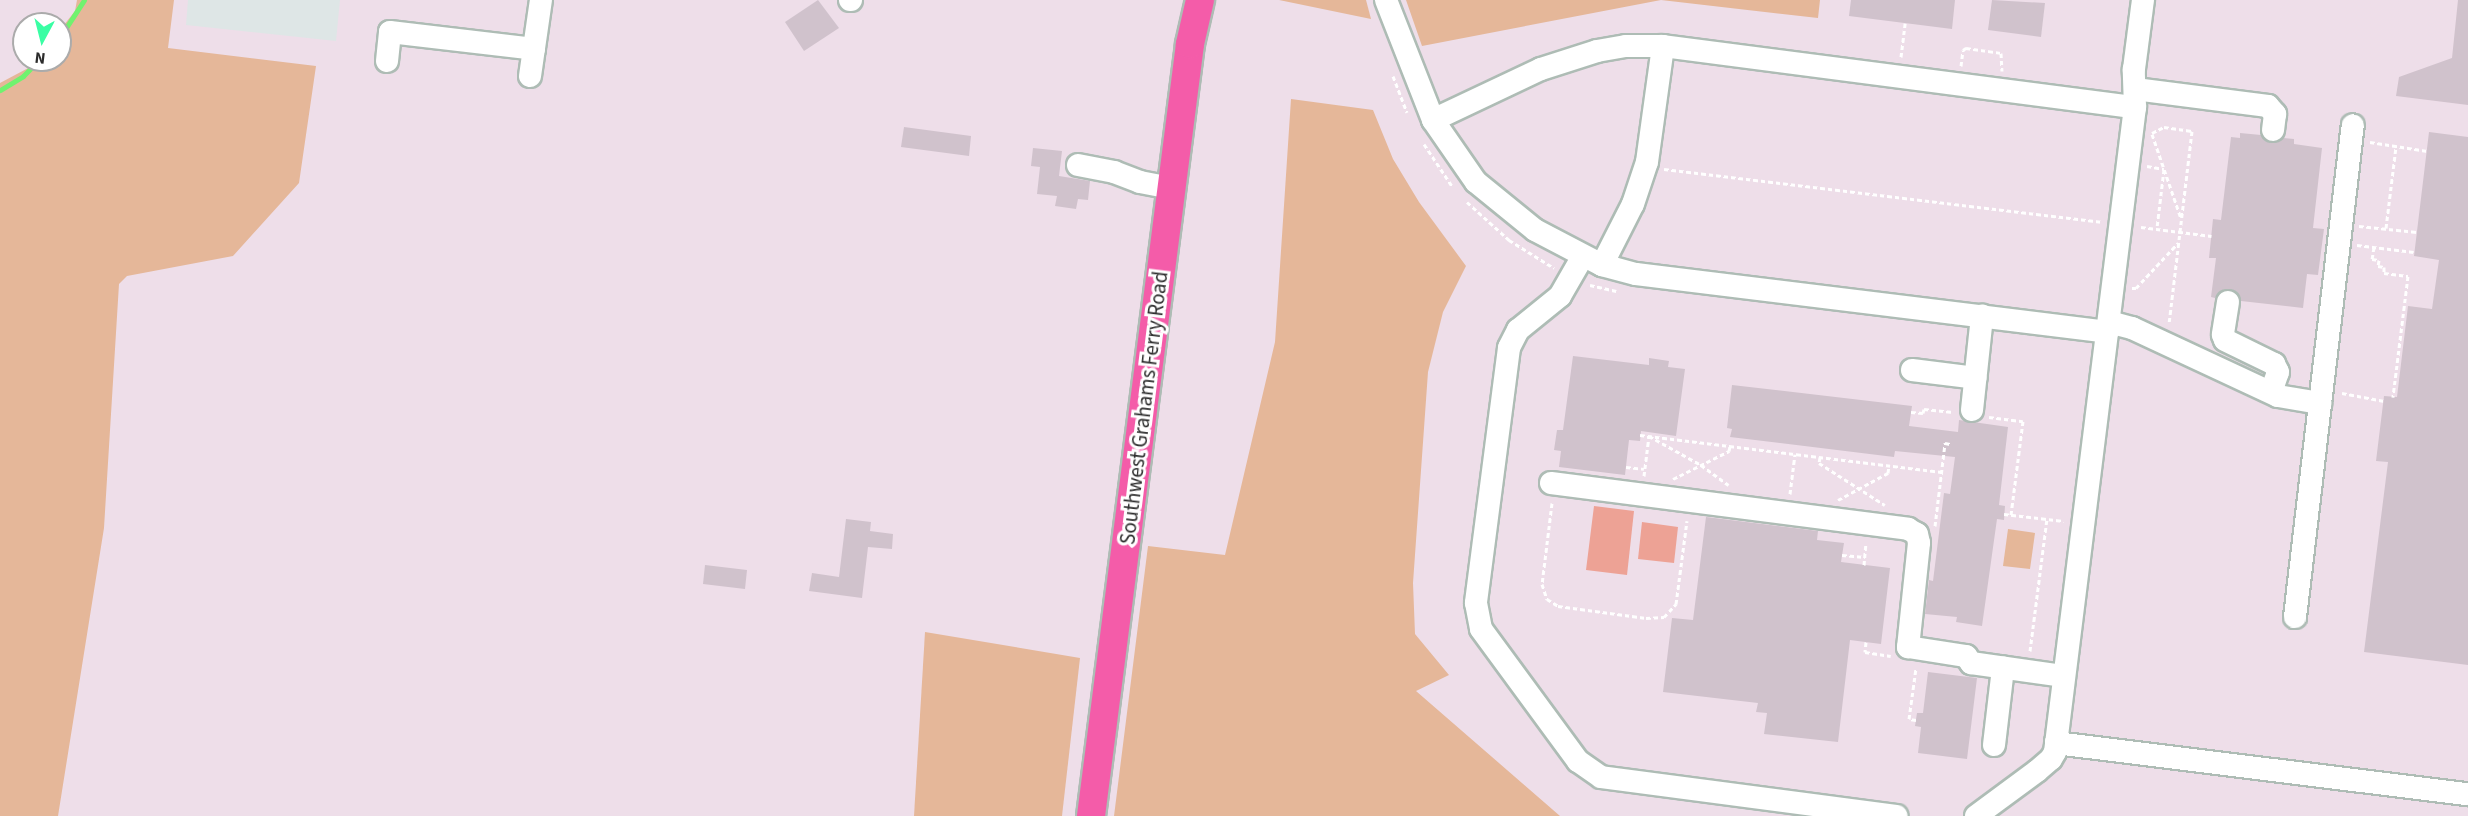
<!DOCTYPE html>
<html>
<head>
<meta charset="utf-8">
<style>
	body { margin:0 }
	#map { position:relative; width:2468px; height:816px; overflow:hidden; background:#eedee9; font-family:"Source Sans 3",sans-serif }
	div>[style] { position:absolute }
	.industrial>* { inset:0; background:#dee6e6 }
	.green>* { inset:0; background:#e5b799 }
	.pitch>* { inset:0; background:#eda295 }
	.stream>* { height:5px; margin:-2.5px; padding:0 2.5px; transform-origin:2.5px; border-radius:2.5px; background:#70f26f }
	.building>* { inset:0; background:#d0c2cc }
	.path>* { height:3px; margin-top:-1.5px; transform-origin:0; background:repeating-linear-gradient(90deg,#fff 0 4.5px,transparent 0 7.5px) }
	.roads { filter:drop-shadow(2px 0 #aebcb5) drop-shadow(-2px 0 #aebcb5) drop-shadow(0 2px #aebcb5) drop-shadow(0 -2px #aebcb5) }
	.minor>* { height:22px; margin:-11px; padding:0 11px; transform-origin:11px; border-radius:11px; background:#fff }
	.major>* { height:28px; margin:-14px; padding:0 14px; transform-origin:14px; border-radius:14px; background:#f45ca9 }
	span { translate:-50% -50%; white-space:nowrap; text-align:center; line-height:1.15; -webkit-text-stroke:6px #fff; paint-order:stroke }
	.street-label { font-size:21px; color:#2c2c2c }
	.north { position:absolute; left:12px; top:12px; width:60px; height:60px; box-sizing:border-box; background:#fff; border:2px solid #ababab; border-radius:50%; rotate:187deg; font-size:16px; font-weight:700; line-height:24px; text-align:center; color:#2c2c2c }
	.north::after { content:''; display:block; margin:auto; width:21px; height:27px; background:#3afea4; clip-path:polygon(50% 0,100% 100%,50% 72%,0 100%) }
</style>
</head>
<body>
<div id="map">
	<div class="industrial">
		<div style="clip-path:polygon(188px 0,340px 0,336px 41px,186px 25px)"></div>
	</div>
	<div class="green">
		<div style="clip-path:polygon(77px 0,174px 0,168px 48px,316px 66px,299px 183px,233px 256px,127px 276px,119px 284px,104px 528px,58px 816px,0 816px,0 83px,32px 66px,37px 60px,60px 60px,60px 30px,75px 11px)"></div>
		<div style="clip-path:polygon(1279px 0,1366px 0,1371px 19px)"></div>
		<div style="clip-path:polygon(1406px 0,1820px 0,1818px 18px,1661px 0,1422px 46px)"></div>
		<div style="clip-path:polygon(1291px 99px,1373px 110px,1393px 159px,1419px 202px,1466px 266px,1443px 312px,1428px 372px,1413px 583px,1415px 634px,1449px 675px,1416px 691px,1560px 816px,1114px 816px,1148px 546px,1225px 555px,1275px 342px)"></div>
		<div style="clip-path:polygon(2008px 529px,2035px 533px,2030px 569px,2003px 566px)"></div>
		<div style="clip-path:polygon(925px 632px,1080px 658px,1062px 816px,914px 816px)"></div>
	</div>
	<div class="pitch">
		<div style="clip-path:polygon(1594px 506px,1634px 511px,1627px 575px,1586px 570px)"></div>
		<div style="clip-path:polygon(1642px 522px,1678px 527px,1674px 563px,1638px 559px)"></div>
	</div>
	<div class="stream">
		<div style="left:60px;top:37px;width:44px;rotate:-57deg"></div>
		<div style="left:0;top:90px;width:27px;rotate:-31deg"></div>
		<div style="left:23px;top:76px;width:23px;rotate:-45deg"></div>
	</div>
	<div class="building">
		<div style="clip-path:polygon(818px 0,839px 28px,804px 51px,785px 22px)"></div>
		<div style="clip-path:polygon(1851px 0,1955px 0,1952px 29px,1849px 16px)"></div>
		<div style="clip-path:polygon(1992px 0,2045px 3px,2041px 37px,1988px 30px)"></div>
		<div style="clip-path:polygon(2458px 0,2468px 0,2468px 105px,2396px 96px,2399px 77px,2452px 58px)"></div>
		<div style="clip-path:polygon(904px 127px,971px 136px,969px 156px,901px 147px)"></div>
		<div style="clip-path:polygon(2429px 132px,2468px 137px,2468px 665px,2364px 652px,2388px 462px,2376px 461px,2384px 396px,2397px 397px,2408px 306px,2432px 309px,2439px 260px,2414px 256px)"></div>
		<div style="clip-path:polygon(2240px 133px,2261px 135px,2271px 143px,2284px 138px,2294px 139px,2294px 144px,2322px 148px,2313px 228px,2324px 229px,2318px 275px,2307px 274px,2303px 308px,2241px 301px,2237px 292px,2229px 289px,2223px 290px,2215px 298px,2211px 297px,2216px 258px,2209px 258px,2213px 219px,2221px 220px,2231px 137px,2240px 138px)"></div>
		<div style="clip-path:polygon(1033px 148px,1062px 151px,1059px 176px,1090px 181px,1088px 200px,1078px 199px,1076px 209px,1055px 206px,1057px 196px,1037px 194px,1040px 167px,1031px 166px)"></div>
		<div style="clip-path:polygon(1573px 356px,1649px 365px,1649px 358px,1669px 361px,1668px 367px,1685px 369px,1676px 436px,1641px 431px,1640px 441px,1629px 440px,1625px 475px,1559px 467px,1561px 451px,1554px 450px,1557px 430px,1563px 430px)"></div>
		<div style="clip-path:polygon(1732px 385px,1912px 406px,1909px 426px,1958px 432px,1959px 420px,2008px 427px,1999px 505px,2005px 506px,2004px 520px,1997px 519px,1982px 626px,1956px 622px,1957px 617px,1925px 614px,1929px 580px,1933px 581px,1944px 493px,1950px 494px,1955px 457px,1895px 451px,1894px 457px,1730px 437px,1732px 429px,1727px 428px)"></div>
		<div style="clip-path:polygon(1706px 517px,1818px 531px,1817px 540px,1844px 543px,1841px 562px,1890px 568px,1881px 644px,1850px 640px,1838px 742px,1764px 734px,1767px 713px,1756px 712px,1758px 703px,1663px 692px,1672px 618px,1693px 620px)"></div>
		<div style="clip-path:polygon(846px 519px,871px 522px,870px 531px,893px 534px,892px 549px,868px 547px,862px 598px,809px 591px,812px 573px,839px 577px)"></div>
		<div style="clip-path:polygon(705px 565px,747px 570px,745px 589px,703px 584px)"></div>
		<div style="clip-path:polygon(1928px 672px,1977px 678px,1967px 759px,1918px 753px,1921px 727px,1915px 726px,1917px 713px,1923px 713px)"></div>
	</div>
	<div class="path">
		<div style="left:1901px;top:57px;width:34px;rotate:-83deg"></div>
		<div style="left:1961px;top:66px;width:16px;rotate:-83deg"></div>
		<div style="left:1963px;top:50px;width:4px;rotate:-34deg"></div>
		<div style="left:1966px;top:48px;width:35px;rotate:8deg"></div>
		<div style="left:2001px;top:53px;width:18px;rotate:87deg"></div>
		<div style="left:1393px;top:76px;width:39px;rotate:69deg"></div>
		<div style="left:2152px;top:133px;width:13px;rotate:-27deg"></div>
		<div style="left:2164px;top:127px;width:28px;rotate:8deg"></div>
		<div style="left:2192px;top:131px;width:194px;rotate:96.8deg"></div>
		<div style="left:2152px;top:134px;width:89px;rotate:71deg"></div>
		<div style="left:2370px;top:142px;width:58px;rotate:9deg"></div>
		<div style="left:1424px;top:144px;width:50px;rotate:56.3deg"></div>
		<div style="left:2147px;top:166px;width:17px;rotate:10deg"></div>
		<div style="left:2164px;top:169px;width:59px;rotate:96.8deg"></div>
		<div style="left:1664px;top:169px;width:440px;rotate:6.9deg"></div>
		<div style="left:1467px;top:202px;width:57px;rotate:42.1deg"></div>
		<div style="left:1509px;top:240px;width:53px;rotate:31.9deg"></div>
		<div style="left:2359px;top:226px;width:58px;rotate:5.9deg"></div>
		<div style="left:2141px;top:227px;width:71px;rotate:7.3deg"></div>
		<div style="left:2386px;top:228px;width:82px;rotate:-83deg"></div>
		<div style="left:2357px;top:245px;width:57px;rotate:7deg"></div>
		<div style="left:2374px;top:247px;width:12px;rotate:99deg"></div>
		<div style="left:2372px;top:259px;width:7px;rotate:8deg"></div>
		<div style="left:2379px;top:260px;width:6px;rotate:99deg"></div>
		<div style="left:2378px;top:266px;width:6px;rotate:9deg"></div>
		<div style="left:2384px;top:267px;width:6px;rotate:90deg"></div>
		<div style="left:2384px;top:273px;width:24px;rotate:7deg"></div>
		<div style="left:2408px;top:276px;width:122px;rotate:97.1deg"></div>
		<div style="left:1590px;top:285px;width:27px;rotate:13deg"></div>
		<div style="left:2132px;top:288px;width:4px"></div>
		<div style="left:2136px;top:288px;width:62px;rotate:-47deg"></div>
		<div style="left:2342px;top:393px;width:43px;rotate:10.8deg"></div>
		<div style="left:1911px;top:412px;width:12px;rotate:5deg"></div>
		<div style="left:1923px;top:413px;width:4px;rotate:-76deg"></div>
		<div style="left:1924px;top:409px;width:29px;rotate:6deg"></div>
		<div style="left:1989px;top:417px;width:34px;rotate:7deg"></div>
		<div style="left:2023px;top:421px;width:95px;rotate:97.3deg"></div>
		<div style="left:1640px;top:435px;width:304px;rotate:7deg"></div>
		<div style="left:1820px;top:457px;width:6px;rotate:99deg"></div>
		<div style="left:1819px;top:463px;width:78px;rotate:32.5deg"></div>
		<div style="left:1626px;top:467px;width:18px;rotate:6deg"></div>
		<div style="left:1644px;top:476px;width:40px;rotate:-82.9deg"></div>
		<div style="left:1649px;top:436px;width:60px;rotate:29.1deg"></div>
		<div style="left:1701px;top:465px;width:34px;rotate:36deg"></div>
		<div style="left:1673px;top:479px;width:63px;rotate:-26.6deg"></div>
		<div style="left:1729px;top:451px;width:5px;rotate:-79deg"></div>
		<div style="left:1790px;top:494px;width:40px;rotate:-82.9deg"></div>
		<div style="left:1838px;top:500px;width:57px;rotate:-28.4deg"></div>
		<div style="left:1888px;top:473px;width:8px;rotate:-83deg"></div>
		<div style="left:1552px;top:503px;width:82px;rotate:97deg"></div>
		<div style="left:1542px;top:584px;width:16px;rotate:72deg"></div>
		<div style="left:1547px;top:599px;width:13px;rotate:32deg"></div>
		<div style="left:1558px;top:606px;width:89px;rotate:7.8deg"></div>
		<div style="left:1646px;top:618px;width:18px;rotate:-3deg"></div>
		<div style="left:1664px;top:617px;width:18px;rotate:-47deg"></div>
		<div style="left:1676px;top:604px;width:84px;rotate:-82.5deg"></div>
		<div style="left:2004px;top:514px;width:60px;rotate:6.7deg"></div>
		<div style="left:1935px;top:526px;width:84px;rotate:-83.1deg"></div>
		<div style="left:1945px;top:443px;width:5px;rotate:11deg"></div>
		<div style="left:1842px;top:555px;width:23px;rotate:5deg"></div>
		<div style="left:1864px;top:565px;width:22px;rotate:-85deg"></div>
		<div style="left:1866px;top:642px;width:10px;rotate:96deg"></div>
		<div style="left:1865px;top:652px;width:26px;rotate:9deg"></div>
		<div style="left:2030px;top:651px;width:133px;rotate:-82.7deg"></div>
		<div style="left:1916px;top:720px;width:7px;rotate:-172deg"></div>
		<div style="left:1909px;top:719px;width:51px;rotate:-82.2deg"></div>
	</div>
	<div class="roads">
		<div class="minor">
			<div style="left:850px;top:0;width:1px"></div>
			<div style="left:1386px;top:0;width:129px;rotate:68.6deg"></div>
			<div style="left:1433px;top:120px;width:75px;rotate:55.3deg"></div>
			<div style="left:1476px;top:182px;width:76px;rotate:39.1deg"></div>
			<div style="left:1535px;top:230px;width:76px;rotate:27.6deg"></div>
			<div style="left:1602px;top:265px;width:35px;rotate:15deg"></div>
			<div style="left:1636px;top:274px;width:475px;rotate:7deg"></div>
			<div style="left:387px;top:61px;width:29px;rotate:-84deg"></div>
			<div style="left:390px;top:32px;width:145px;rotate:6.7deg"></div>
			<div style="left:530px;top:76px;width:77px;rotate:-81.8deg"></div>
			<div style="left:2135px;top:89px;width:134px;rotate:7.3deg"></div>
			<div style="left:2268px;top:106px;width:11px;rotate:49deg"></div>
			<div style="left:2275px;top:114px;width:16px;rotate:97deg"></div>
			<div style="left:1433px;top:120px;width:119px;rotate:-25.3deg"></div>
			<div style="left:1541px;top:69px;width:59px;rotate:-17.8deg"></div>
			<div style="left:1597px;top:51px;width:29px;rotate:-10deg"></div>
			<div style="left:1626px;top:46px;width:37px"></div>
			<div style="left:1663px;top:46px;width:476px;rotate:7.4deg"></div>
			<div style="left:1078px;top:165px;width:37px;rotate:11deg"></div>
			<div style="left:1114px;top:172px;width:28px;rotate:21deg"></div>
			<div style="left:1140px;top:182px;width:33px;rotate:11deg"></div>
			<div style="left:1583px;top:256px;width:46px;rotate:119.9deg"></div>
			<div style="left:1560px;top:296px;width:54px;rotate:141deg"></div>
			<div style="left:1518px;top:330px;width:20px;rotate:117deg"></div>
			<div style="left:1509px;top:348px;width:257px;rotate:97.4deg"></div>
			<div style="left:1476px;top:603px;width:26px;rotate:79deg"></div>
			<div style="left:1481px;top:629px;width:164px;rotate:53.7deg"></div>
			<div style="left:1578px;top:761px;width:28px;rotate:35deg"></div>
			<div style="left:1601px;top:777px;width:298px;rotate:7.5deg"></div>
			<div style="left:1602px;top:265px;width:68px;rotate:-63.1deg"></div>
			<div style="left:1633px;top:204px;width:44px;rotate:-71.6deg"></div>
			<div style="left:1647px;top:162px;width:117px;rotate:-82.1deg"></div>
			<div style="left:2228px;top:302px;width:33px;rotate:99deg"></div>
			<div style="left:2223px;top:335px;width:5px;rotate:68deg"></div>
			<div style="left:2225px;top:340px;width:55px;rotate:26.1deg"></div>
			<div style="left:2274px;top:364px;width:9px;rotate:63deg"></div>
			<div style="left:2278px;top:372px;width:21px;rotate:109deg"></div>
			<div style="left:2109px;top:322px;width:24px;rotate:15deg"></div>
			<div style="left:2132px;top:328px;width:161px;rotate:25deg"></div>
			<div style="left:2278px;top:396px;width:43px;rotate:9.5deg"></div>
			<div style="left:1912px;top:370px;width:64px;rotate:7.1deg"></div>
			<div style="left:1972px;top:410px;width:95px;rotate:-83.9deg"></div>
			<div style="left:1551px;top:483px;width:360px;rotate:7.3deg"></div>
			<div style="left:1908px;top:529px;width:10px;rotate:29deg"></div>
			<div style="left:1917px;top:534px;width:9px;rotate:77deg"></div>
			<div style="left:1919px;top:543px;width:105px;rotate:96deg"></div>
			<div style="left:1908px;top:647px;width:59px;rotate:8.8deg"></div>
			<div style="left:1966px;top:656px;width:9px;rotate:54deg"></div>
			<div style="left:1971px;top:663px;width:94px;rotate:8deg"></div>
			<div style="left:2295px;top:617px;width:495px;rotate:-83.3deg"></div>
			<div style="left:2056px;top:743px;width:415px;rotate:7.1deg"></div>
			<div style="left:1994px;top:745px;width:78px;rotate:-83.3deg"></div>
			<div style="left:1976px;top:816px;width:76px;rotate:-36.4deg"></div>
			<div style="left:2037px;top:771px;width:18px;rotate:-41deg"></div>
			<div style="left:2051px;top:759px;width:8px;rotate:-60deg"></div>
			<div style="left:2055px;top:752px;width:650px;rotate:-82.93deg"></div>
			<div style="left:2135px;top:107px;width:38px;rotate:-92deg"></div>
			<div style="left:2134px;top:69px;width:70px;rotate:-82.6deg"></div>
		</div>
		<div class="major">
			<div style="left:1091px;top:816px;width:778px;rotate:-82.69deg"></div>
			<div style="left:1190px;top:44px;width:45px;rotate:-77.2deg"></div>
		</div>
	</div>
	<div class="street-label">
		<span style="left:1144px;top:408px;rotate:-83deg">Southwest Grahams Ferry Road</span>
	</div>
	<div class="north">N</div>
</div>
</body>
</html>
